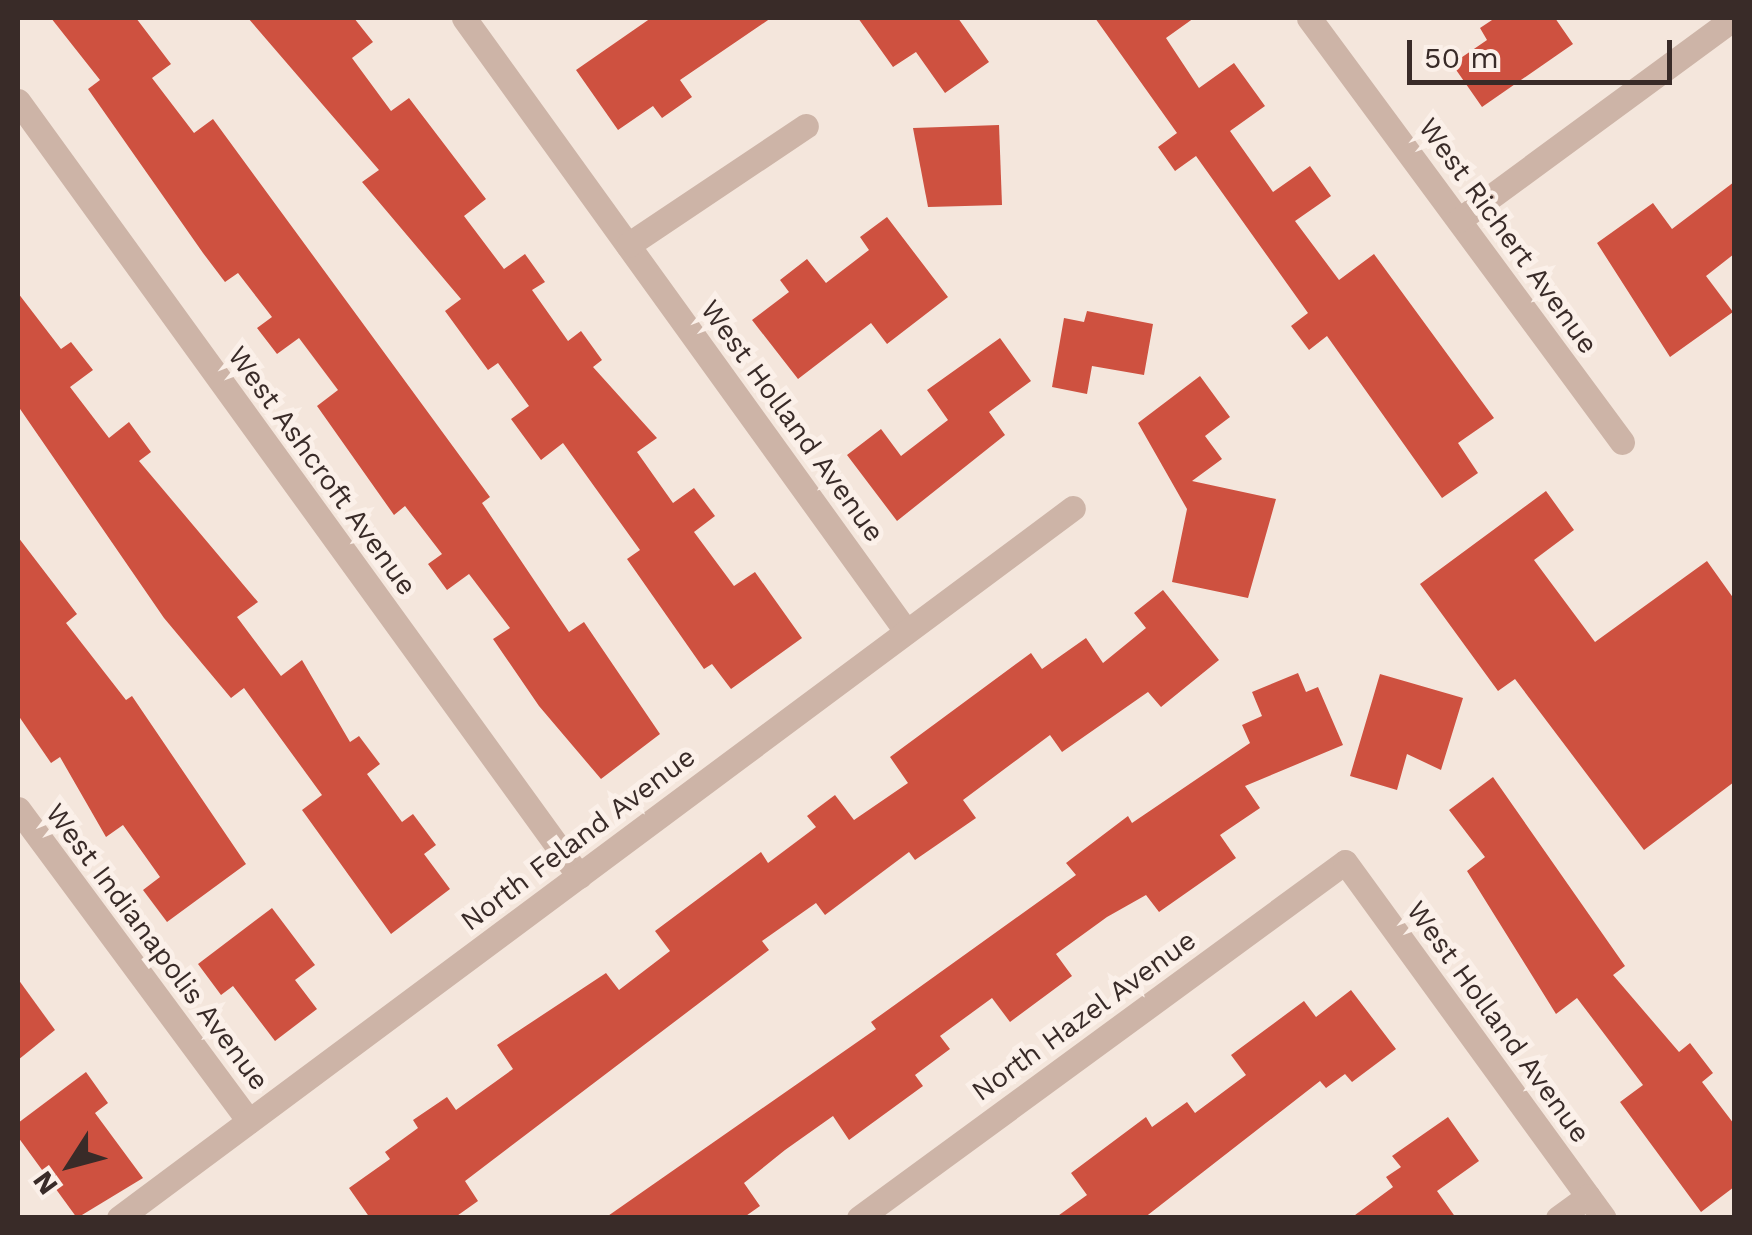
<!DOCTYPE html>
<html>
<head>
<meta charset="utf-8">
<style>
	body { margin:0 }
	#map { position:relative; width:1752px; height:1235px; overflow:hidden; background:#f4e6dc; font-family:"Work Sans",sans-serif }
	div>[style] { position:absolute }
	.building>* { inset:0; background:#ce5140 }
	.street>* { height:25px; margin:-12.5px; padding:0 12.5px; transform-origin:12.5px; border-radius:12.5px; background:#cdb4a7 }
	span { translate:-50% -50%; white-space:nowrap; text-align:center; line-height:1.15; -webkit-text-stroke:10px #fbf0e9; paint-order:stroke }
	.street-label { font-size:28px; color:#392b28 }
	.frame { position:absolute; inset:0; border:20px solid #392b28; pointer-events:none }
	.north { position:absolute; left:20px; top:1115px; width:100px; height:100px; -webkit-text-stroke:8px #fbf0e9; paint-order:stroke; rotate:234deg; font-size:28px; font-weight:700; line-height:40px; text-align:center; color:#392b28 }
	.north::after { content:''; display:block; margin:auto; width:35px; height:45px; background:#392b28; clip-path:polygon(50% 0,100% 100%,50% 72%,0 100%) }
	.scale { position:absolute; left:1407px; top:40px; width:265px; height:45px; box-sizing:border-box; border:5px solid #392b28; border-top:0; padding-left:12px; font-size:30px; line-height:35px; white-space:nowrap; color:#392b28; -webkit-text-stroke:8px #fbf0e9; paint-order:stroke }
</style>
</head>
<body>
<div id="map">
	<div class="building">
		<div style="clip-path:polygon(51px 18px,136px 18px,171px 64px,152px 78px,194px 133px,213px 119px,490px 497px,482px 503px,569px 632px,584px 622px,660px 734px,601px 779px,539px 706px,493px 639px,510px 628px,469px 574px,447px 590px,428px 564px,442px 554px,405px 506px,394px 515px,317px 406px,338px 390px,299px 338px,277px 354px,257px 328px,272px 317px,238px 273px,225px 282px,203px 253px,88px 89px,100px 80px)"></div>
		<div style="clip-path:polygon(248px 18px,354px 18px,373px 42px,352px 58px,391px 111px,409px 98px,486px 199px,464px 216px,504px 269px,525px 254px,545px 282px,532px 290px,568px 341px,581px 331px,602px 360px,593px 367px,657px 438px,637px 452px,673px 503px,694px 488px,715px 516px,694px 532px,734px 586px,755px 572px,802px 638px,731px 689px,712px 664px,704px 669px,627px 559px,640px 550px,563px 443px,541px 460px,511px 419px,529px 406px,498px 363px,488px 370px,445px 311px,461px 299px,362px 182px,379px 170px)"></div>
		<div style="clip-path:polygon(651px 18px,771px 18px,680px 80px,692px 97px,662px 118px,653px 106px,618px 130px,576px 70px)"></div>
		<div style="clip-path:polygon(858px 18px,958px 18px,989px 62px,945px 93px,916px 52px,893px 67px)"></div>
		<div style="clip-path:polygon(1095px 18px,1194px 18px,1166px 38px,1199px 88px,1234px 63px,1265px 106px,1230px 131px,1273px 192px,1310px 166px,1331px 196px,1295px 221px,1339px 280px,1374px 254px,1494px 418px,1458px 443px,1478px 473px,1442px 498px,1327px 336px,1309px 350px,1291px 326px,1308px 313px,1196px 156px,1175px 171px,1158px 147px,1177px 133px)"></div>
		<div style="clip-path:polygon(1495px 18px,1555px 18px,1573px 44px,1482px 107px,1452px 64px,1487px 40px,1480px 28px)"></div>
		<div style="clip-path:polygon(999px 125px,1002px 205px,928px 207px,913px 128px)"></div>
		<div style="clip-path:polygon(1734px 182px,1734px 254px,1706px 276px,1733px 312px,1670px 357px,1597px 243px,1653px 203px,1672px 229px)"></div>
		<div style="clip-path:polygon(887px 217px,948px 297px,887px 344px,871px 323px,798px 379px,752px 320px,789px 292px,780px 280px,807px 259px,826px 283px,869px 250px,860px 237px)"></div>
		<div style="clip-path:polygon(18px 293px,61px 349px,71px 342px,93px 370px,70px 387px,109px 438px,129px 422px,151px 452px,139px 461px,258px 602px,237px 617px,281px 676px,302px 660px,350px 742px,359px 736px,380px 764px,367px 774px,402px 822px,413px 814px,436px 845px,424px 854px,450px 889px,391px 934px,302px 810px,322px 795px,244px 688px,231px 698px,164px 618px,18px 406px)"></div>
		<div style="clip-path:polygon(1087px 311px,1153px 324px,1144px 375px,1092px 366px,1087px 394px,1052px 387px,1064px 318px,1084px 322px)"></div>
		<div style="clip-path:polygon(1000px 338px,1031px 381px,989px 412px,1005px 435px,897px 521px,847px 455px,881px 429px,901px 456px,948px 420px,927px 390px)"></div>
		<div style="clip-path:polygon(1200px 376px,1230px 417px,1205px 436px,1222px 459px,1192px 481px,1276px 499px,1248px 598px,1172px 582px,1187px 509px,1138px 423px)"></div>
		<div style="clip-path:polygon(1546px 491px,1574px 530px,1534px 560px,1595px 642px,1707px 561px,1734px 599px,1734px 782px,1644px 850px,1515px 679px,1498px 691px,1420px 584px)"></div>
		<div style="clip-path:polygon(18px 537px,77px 614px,66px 623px,126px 700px,132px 696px,246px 864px,167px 922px,143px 890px,160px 877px,123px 825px,106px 837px,60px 757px,51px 763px,18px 715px)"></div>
		<div style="clip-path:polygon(1163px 590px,1219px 660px,1161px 707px,1148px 692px,1062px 752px,1050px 735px,963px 800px,976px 818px,915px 860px,909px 852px,825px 915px,816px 903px,762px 941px,769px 950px,465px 1181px,478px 1201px,454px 1218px,370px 1218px,349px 1188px,390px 1159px,385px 1152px,418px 1128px,413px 1120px,447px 1097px,456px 1110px,513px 1069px,497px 1045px,606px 973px,619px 990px,670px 951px,655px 931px,761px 852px,768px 863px,816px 827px,807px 816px,835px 795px,854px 820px,908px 783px,890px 757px,1031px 653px,1042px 669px,1086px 638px,1103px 663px,1146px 628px,1134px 613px)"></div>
		<div style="clip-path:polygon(1298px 673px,1306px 692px,1318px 687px,1343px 745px,1245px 786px,1260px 808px,1220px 835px,1236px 858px,1159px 912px,1146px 895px,1107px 917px,1056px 954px,1072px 976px,1010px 1022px,992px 998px,940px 1036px,950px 1049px,915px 1075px,923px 1086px,849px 1140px,833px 1116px,785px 1150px,744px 1183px,760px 1206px,743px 1218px,605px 1218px,876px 1029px,871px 1022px,1076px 875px,1066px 863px,1128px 816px,1132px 823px,1250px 743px,1242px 725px,1262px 716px,1252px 692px)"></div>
		<div style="clip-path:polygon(1380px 674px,1463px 698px,1441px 770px,1407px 754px,1397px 790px,1350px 776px)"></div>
		<div style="clip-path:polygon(1493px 777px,1625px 966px,1613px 975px,1679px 1052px,1690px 1043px,1713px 1073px,1702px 1082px,1734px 1124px,1734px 1187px,1701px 1212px,1620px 1102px,1643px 1085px,1577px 998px,1556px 1014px,1467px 871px,1485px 857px,1449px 810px)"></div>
		<div style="clip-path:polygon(272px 908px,315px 965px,295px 980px,317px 1009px,275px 1041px,233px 986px,221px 995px,198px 964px)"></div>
		<div style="clip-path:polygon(18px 979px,55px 1030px,18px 1060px)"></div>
		<div style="clip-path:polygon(1351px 990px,1396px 1049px,1352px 1082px,1345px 1074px,1326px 1088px,1320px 1081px,1144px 1218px,1055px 1218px,1087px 1195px,1071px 1173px,1146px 1117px,1152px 1127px,1187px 1102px,1195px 1113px,1246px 1075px,1231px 1055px,1304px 1001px,1316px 1017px)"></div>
		<div style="clip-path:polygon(86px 1072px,108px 1103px,95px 1113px,143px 1178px,77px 1218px,18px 1137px,18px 1123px)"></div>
		<div style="clip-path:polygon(1448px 1117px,1479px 1161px,1437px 1191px,1456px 1218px,1351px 1218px,1393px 1187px,1386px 1177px,1401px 1167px,1392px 1156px)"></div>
	</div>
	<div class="street">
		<div style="left:464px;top:18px;width:756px;rotate:54.21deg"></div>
		<div style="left:1309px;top:18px;width:527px;rotate:53.56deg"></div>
		<div style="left:18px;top:101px;width:957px;rotate:54.1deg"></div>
		<div style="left:1459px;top:220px;width:341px;rotate:-36.3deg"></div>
		<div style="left:628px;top:245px;width:214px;rotate:-33.8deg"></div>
		<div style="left:18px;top:809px;width:388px;rotate:53.5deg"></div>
		<div style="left:119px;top:1218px;width:1189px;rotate:-36.66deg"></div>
		<div style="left:859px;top:1218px;width:602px;rotate:-36.22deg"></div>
		<div style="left:1345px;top:862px;width:440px;rotate:54deg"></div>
		<div style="left:1558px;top:1218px;width:37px;rotate:-36deg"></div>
	</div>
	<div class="street-label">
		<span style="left:1508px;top:236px;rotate:54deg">West Richert Avenue</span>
		<span style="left:792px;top:421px;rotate:54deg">West Holland Avenue</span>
		<span style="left:322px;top:471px;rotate:54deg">West Ashcroft Avenue</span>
		<span style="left:578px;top:839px;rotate:-37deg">North Feland Avenue</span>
		<span style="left:157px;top:947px;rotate:53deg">West Indianapolis Avenue</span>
		<span style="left:1084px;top:1016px;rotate:-36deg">North Hazel Avenue</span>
		<span style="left:1498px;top:1022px;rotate:54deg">West Holland Avenue</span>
	</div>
	<div class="frame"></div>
	<div class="north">N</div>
	<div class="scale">50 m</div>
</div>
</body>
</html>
